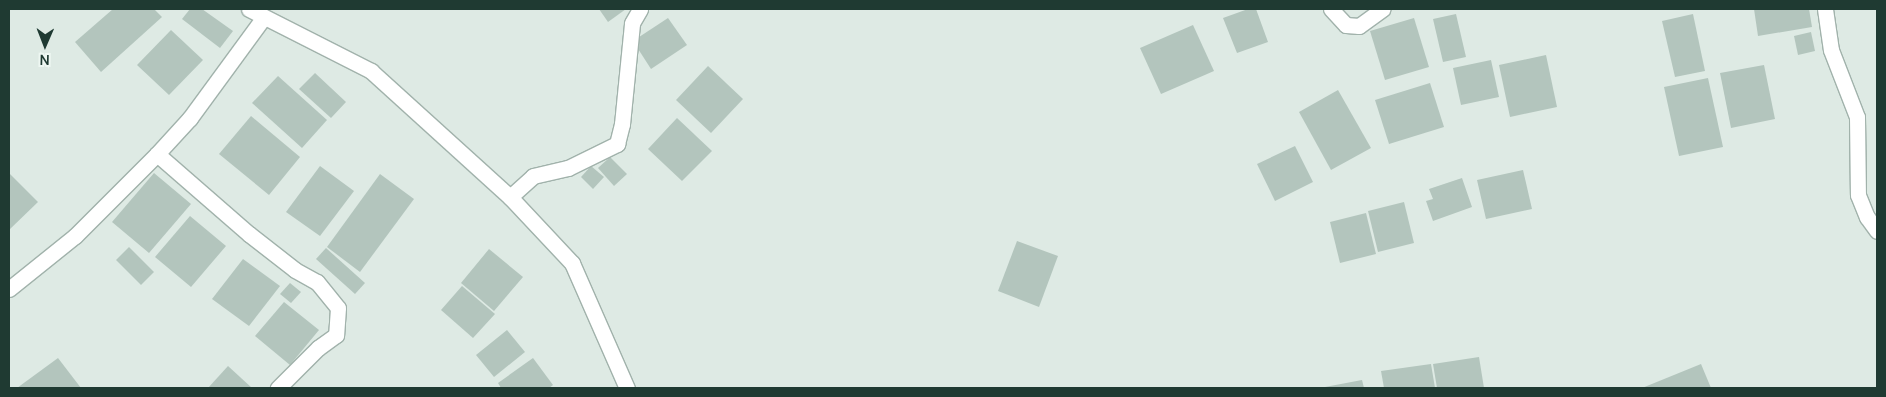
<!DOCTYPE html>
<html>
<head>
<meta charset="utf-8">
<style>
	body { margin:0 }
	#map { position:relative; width:1886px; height:397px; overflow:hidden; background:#deeae4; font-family:Manrope,sans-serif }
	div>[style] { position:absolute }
	.building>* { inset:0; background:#b3c5bd }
	.roads { filter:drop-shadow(1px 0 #a1b2ab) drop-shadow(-1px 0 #a1b2ab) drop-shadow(0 1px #a1b2ab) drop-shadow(0 -1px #a1b2ab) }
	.minor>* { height:15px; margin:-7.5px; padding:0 7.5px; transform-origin:7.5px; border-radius:7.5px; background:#fff }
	span { translate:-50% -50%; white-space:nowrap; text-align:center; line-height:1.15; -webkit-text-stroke:4.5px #eef7f2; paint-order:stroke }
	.frame { position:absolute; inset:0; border:10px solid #1f3a32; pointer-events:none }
	.north { position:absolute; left:20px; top:20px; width:50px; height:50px; -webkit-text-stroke:4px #eef7f2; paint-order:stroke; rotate:181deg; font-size:14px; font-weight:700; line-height:20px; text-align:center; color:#1f3a32 }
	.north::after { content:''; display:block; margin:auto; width:18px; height:22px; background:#1f3a32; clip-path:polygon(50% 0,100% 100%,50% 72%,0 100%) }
</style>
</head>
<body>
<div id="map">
	<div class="building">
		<div style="clip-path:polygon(113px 9px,154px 9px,162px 17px,101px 72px,75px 42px)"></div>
		<div style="clip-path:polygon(190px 9px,202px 9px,233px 31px,220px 48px,182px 19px)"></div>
		<div style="clip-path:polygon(599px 9px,626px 9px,608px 22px)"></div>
		<div style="clip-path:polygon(1248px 9px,1256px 9px,1268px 42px,1237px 53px,1223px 18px)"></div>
		<div style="clip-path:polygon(1754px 9px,1809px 9px,1812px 27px,1758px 36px)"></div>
		<div style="clip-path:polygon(1456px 14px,1466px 57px,1443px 62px,1433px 19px)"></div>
		<div style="clip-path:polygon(1693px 14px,1705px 71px,1675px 77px,1662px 21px)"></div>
		<div style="clip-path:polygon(668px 18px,687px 45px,651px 69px,633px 41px)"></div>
		<div style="clip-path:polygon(1414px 18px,1429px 67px,1385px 80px,1370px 31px)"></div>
		<div style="clip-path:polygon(1193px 25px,1214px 71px,1161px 94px,1140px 48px)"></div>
		<div style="clip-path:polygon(171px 30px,203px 60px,169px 95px,137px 65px)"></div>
		<div style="clip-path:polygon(1811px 32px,1815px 51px,1798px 55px,1794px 36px)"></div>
		<div style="clip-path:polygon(1546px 55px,1557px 107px,1510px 117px,1499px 65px)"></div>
		<div style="clip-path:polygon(1491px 60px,1499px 97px,1461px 105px,1453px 68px)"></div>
		<div style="clip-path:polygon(1764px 65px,1775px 119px,1731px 128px,1720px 73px)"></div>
		<div style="clip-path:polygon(708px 66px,743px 99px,711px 133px,676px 100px)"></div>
		<div style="clip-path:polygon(315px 73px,346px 102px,331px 118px,299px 89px)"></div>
		<div style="clip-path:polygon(278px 76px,327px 120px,302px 148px,252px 103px)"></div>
		<div style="clip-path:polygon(1708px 78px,1723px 147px,1679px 156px,1664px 87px)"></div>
		<div style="clip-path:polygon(1430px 83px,1444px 127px,1389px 144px,1375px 100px)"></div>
		<div style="clip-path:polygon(1338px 90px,1371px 148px,1331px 170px,1299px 112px)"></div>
		<div style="clip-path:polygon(251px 116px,300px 157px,269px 195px,219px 154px)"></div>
		<div style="clip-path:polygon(677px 118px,712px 151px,682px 181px,648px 149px)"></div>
		<div style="clip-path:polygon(1295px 146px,1313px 182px,1275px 201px,1257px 164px)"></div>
		<div style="clip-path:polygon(610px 157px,627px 174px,614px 186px,598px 168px)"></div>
		<div style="clip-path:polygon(320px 166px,354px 191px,320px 236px,286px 212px)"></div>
		<div style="clip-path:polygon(591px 166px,604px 177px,593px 189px,581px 177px)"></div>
		<div style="clip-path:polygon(1523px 170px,1532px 209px,1486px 219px,1477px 180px)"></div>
		<div style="clip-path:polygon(9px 173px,38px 202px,9px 230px)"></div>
		<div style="clip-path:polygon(154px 173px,191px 204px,149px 253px,112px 222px)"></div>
		<div style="clip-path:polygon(380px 174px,414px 199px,360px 272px,327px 247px)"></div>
		<div style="clip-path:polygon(1462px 178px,1472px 207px,1433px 221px,1426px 201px,1433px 199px,1429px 189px)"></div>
		<div style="clip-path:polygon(1404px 202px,1414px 243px,1378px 252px,1368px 211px)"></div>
		<div style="clip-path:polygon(1366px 213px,1376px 254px,1340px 263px,1330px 222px)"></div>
		<div style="clip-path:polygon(190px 216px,226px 246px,191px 287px,155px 257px)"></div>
		<div style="clip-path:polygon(1017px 241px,1058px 256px,1039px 307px,998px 291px)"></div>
		<div style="clip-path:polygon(129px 247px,154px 272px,141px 285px,116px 260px)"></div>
		<div style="clip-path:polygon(326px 248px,365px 283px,355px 294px,316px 259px)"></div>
		<div style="clip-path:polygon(489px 249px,523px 277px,494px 311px,461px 283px)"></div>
		<div style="clip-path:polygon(243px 259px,280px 286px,249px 326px,212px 299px)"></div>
		<div style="clip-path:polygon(290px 283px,301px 292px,291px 303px,280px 294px)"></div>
		<div style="clip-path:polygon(462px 286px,495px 314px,473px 338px,441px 310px)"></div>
		<div style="clip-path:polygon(284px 302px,319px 330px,290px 365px,255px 336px)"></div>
		<div style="clip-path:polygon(507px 330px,525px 352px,494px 377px,476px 355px)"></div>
		<div style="clip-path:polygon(1479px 357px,1484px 388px,1437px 388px,1433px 364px)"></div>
		<div style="clip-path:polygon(58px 358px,81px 388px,17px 388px)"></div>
		<div style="clip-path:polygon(533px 358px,553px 385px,549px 388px,501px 388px,498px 383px)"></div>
		<div style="clip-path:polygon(1431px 364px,1435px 388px,1384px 388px,1381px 371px)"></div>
		<div style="clip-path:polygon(1701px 364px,1711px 388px,1642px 388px)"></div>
		<div style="clip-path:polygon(228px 366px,252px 388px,208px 388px)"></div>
		<div style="clip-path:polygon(1362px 380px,1364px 388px,1325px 388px,1325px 387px)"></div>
	</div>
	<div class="roads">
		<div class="minor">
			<div style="left:249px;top:9px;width:137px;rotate:26.9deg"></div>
			<div style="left:371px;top:71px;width:188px;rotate:42.2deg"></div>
			<div style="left:510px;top:197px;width:91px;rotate:46.8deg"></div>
			<div style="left:572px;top:263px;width:137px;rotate:66.3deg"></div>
			<div style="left:1331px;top:9px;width:22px;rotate:47deg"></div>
			<div style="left:1346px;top:25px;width:13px;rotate:4deg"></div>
			<div style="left:1359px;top:26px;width:29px;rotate:-36deg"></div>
			<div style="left:1825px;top:9px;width:41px;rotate:81.7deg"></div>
			<div style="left:1831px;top:50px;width:72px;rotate:68.8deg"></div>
			<div style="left:1857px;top:117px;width:78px;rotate:89.3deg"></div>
			<div style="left:1858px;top:195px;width:24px;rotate:68deg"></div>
			<div style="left:1867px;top:217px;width:17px;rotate:54deg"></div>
			<div style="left:157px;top:154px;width:122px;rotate:41deg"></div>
			<div style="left:249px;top:234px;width:58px;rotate:38deg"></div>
			<div style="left:295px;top:270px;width:25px;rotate:29deg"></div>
			<div style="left:317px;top:282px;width:33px;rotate:51deg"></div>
			<div style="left:338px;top:308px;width:27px;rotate:94deg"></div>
			<div style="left:336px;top:335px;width:22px;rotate:144deg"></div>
			<div style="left:318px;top:348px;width:57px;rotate:135deg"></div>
			<div style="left:510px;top:197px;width:31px;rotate:-42deg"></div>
			<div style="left:533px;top:176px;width:36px;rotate:-13deg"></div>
			<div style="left:568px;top:168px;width:55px;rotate:-26.1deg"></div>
			<div style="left:617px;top:144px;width:21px;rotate:-76deg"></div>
			<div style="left:622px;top:124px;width:101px;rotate:-84.3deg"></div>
			<div style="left:632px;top:23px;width:16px;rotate:-60deg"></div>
			<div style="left:9px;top:289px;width:85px;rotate:-38.8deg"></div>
			<div style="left:75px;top:236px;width:116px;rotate:-45deg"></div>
			<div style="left:157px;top:154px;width:49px;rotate:-47.5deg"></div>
			<div style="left:190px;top:118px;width:125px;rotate:-53.8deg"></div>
		</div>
	</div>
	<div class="frame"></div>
	<div class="north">N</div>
</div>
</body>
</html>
